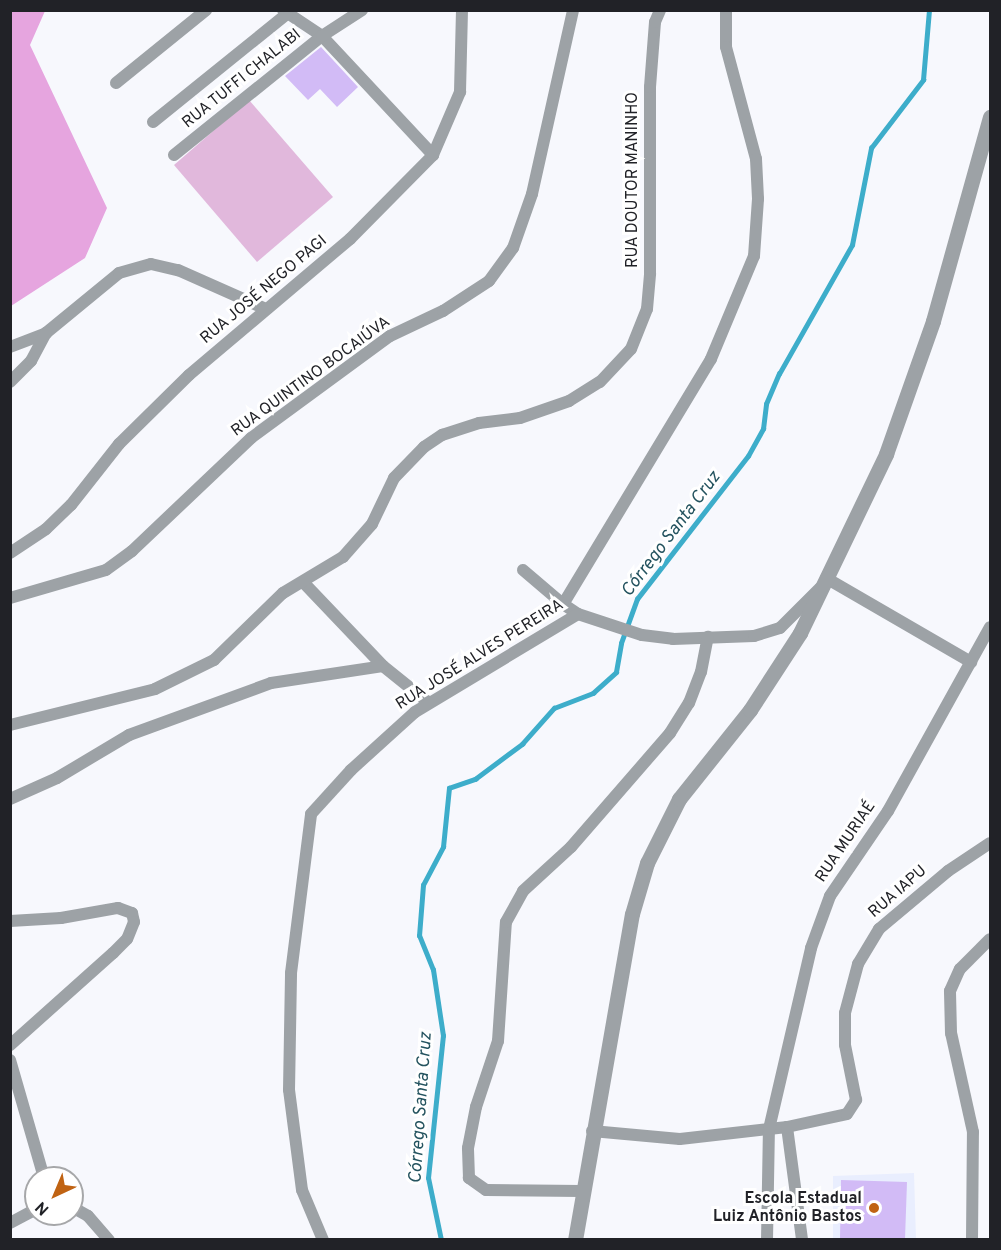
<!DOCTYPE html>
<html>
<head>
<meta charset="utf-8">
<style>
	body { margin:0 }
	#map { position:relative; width:1001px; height:1250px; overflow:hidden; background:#f7f8fd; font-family:Overpass,sans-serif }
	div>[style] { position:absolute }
	.built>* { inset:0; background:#e9eefe }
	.green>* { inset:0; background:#e1b8dc }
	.forest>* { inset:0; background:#e6a5df }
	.stream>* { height:4.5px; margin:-2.25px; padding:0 2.25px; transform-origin:2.25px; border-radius:2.25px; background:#3dadca }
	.building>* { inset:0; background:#d2bbf6 }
	.minor>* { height:12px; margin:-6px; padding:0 6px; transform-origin:6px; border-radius:6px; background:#9da2a6 }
	.tertiary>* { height:15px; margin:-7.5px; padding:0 7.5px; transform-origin:7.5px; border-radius:7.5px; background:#9da2a6 }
	.dots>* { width:16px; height:16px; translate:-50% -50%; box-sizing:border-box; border:3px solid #fff; border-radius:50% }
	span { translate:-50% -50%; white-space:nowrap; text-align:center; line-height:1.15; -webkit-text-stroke:6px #fff; paint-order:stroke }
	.street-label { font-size:16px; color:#212227 }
	.poi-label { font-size:16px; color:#212227; font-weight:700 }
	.right { translate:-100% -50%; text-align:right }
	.water-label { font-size:18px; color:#24535f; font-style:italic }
	.frame { position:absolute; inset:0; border:12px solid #212227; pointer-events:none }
	.north { position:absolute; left:24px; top:1166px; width:60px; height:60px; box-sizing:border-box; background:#fff; border:2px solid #a6a7a9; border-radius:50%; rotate:224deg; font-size:16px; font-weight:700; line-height:24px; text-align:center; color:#212227 }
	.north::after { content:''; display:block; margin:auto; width:21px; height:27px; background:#c06313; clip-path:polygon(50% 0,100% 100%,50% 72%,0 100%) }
</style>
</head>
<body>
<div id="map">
	<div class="built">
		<div style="clip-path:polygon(914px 1173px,916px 1239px,833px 1239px,833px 1176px)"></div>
	</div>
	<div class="green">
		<div style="clip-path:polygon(249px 100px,333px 197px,257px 262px,174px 165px)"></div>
	</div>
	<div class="forest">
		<div style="clip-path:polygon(11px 10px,45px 11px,30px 45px,107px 208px,85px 258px,11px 306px)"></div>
	</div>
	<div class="stream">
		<div style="left:441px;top:1240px;width:63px;rotate:-101.8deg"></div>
		<div style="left:428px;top:1178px;width:143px;rotate:-84deg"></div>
		<div style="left:443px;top:1036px;width:67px;rotate:-98.6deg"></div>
		<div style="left:433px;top:970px;width:37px;rotate:-112deg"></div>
		<div style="left:419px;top:936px;width:51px;rotate:-85.5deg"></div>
		<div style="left:423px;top:885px;width:43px;rotate:-62.2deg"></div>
		<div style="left:443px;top:847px;width:59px;rotate:-84.2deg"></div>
		<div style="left:449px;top:788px;width:28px;rotate:-19deg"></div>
		<div style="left:475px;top:779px;width:59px;rotate:-36.7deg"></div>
		<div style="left:522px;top:744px;width:48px;rotate:-48.4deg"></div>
		<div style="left:554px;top:708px;width:42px;rotate:-21deg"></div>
		<div style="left:593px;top:693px;width:31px;rotate:-42deg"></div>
		<div style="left:616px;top:672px;width:29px;rotate:-80deg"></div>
		<div style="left:621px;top:643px;width:47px;rotate:-70deg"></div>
		<div style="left:637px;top:599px;width:181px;rotate:-52.2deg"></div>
		<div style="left:748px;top:456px;width:31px;rotate:-61deg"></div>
		<div style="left:763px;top:429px;width:25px;rotate:-83deg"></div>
		<div style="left:766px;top:404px;width:33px;rotate:-67deg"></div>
		<div style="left:779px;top:374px;width:148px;rotate:-60.5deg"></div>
		<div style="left:852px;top:245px;width:99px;rotate:-78.9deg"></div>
		<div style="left:871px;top:148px;width:86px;rotate:-52.6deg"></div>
		<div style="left:923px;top:80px;width:70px;rotate:-85.1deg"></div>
	</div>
	<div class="building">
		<div style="clip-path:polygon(321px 47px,358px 87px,337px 107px,320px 89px,308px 100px,285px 76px)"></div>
		<div style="clip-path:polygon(841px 1180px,907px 1182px,905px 1239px,840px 1239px)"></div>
	</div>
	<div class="minor">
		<div style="left:283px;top:10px;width:47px;rotate:33.7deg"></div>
		<div style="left:322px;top:36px;width:163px;rotate:47deg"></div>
		<div style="left:726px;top:10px;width:37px;rotate:90deg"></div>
		<div style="left:726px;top:47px;width:116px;rotate:75deg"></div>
		<div style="left:756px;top:159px;width:40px;rotate:87.1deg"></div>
		<div style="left:758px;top:199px;width:57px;rotate:94deg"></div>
		<div style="left:754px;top:256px;width:112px;rotate:112.7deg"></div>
		<div style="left:711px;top:359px;width:286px;rotate:121.1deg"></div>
		<div style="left:563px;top:604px;width:18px;rotate:34deg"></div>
		<div style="left:578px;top:614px;width:67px;rotate:18.2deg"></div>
		<div style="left:642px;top:635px;width:31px;rotate:7deg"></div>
		<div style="left:673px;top:639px;width:81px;rotate:-2.1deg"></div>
		<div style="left:754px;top:636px;width:27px;rotate:-17deg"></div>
		<div style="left:780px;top:628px;width:57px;rotate:-45deg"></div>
		<div style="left:116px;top:83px;width:116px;rotate:-39deg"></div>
		<div style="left:153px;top:122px;width:172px;rotate:-38.9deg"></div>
		<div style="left:174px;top:155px;width:190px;rotate:-38.8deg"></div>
		<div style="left:322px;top:36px;width:48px;rotate:-33deg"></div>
		<div style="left:10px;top:347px;width:39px;rotate:-21deg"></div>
		<div style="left:46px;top:333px;width:94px;rotate:-39.4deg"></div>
		<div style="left:119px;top:273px;width:33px;rotate:-16deg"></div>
		<div style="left:151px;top:264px;width:28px;rotate:13deg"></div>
		<div style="left:178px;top:270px;width:96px;rotate:23.9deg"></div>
		<div style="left:10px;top:382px;width:30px;rotate:-45deg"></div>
		<div style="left:31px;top:361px;width:32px;rotate:-62deg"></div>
		<div style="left:10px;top:553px;width:43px;rotate:-33.7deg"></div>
		<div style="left:46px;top:529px;width:35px;rotate:-44deg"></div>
		<div style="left:71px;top:505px;width:78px;rotate:-51.8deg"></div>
		<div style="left:119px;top:444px;width:98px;rotate:-44.6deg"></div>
		<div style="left:189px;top:375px;width:211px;rotate:-40.2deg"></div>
		<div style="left:350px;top:239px;width:118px;rotate:-45.3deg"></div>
		<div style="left:433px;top:155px;width:69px;rotate:-66.8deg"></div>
		<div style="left:460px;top:92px;width:82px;rotate:-88.6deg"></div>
		<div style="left:523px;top:570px;width:52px;rotate:40.4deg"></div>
		<div style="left:826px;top:578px;width:168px;rotate:30.1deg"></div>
		<div style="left:303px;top:582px;width:116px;rotate:46.4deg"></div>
		<div style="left:383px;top:666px;width:59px;rotate:38.8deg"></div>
		<div style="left:10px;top:598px;width:100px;rotate:-16.3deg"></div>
		<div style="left:106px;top:570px;width:32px;rotate:-36deg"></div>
		<div style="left:132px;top:551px;width:164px;rotate:-43.5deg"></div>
		<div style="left:251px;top:438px;width:172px;rotate:-36.3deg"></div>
		<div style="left:390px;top:336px;width:59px;rotate:-25.3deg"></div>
		<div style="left:443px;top:311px;width:55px;rotate:-33.1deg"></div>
		<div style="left:489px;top:281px;width:41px;rotate:-54deg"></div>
		<div style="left:513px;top:248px;width:57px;rotate:-70.6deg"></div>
		<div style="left:532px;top:194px;width:189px;rotate:-77.4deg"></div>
		<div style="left:10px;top:725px;width:149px;rotate:-13.9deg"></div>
		<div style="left:155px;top:689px;width:66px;rotate:-26.2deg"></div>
		<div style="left:214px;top:660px;width:96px;rotate:-44.2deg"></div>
		<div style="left:283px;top:593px;width:70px;rotate:-31deg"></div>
		<div style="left:343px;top:557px;width:44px;rotate:-48.7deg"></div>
		<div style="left:372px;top:524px;width:51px;rotate:-64.4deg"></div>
		<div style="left:394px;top:478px;width:43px;rotate:-45.9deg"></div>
		<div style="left:424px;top:447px;width:22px;rotate:-34deg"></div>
		<div style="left:442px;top:435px;width:39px;rotate:-18deg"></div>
		<div style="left:479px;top:423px;width:41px;rotate:-7deg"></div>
		<div style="left:520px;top:418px;width:52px;rotate:-19.1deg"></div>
		<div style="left:569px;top:401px;width:36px;rotate:-32deg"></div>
		<div style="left:600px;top:382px;width:45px;rotate:-46.8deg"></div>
		<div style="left:631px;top:349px;width:43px;rotate:-68.2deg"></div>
		<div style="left:647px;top:309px;width:36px;rotate:-85deg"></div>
		<div style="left:650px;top:273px;width:186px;rotate:-90deg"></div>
		<div style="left:650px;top:87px;width:65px;rotate:-85.6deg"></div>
		<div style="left:655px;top:22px;width:13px;rotate:-67deg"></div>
		<div style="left:10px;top:799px;width:51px;rotate:-24.1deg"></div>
		<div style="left:57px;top:778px;width:84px;rotate:-30.8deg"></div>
		<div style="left:129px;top:735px;width:151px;rotate:-20.1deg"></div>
		<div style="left:271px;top:683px;width:113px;rotate:-8.6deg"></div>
		<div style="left:10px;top:921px;width:51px;rotate:-3.4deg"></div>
		<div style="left:61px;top:918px;width:58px;rotate:-10deg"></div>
		<div style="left:118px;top:908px;width:15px;rotate:20deg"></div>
		<div style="left:132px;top:913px;width:9px;rotate:77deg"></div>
		<div style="left:134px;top:922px;width:18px;rotate:112deg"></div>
		<div style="left:127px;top:939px;width:20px;rotate:135deg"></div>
		<div style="left:113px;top:953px;width:138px;rotate:138.2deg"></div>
		<div style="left:10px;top:1060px;width:123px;rotate:73.9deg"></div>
		<div style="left:787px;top:1127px;width:114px;rotate:82.4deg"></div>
		<div style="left:592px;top:1131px;width:88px;rotate:5.2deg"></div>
		<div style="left:680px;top:1139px;width:108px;rotate:-6.4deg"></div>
		<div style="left:787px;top:1127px;width:61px;rotate:-12.2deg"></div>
		<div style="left:847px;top:1114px;width:17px;rotate:-57deg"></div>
		<div style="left:856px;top:1100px;width:56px;rotate:-101.3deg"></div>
		<div style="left:845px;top:1045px;width:32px;rotate:-90deg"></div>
		<div style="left:845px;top:1013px;width:51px;rotate:-75.1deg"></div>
		<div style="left:858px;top:964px;width:41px;rotate:-59deg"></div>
		<div style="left:879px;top:929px;width:90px;rotate:-40deg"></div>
		<div style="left:948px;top:871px;width:50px;rotate:-33.7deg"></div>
		<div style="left:581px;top:1191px;width:95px;rotate:-179.4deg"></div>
		<div style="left:486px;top:1190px;width:21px;rotate:-145deg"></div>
		<div style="left:469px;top:1178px;width:30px;rotate:-92deg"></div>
		<div style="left:468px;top:1148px;width:42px;rotate:-79deg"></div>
		<div style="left:476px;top:1107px;width:70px;rotate:-71.6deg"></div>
		<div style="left:498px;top:1041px;width:119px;rotate:-86.2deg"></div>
		<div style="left:506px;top:922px;width:35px;rotate:-61deg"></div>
		<div style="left:523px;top:891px;width:65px;rotate:-42.5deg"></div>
		<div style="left:571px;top:847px;width:151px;rotate:-49deg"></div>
		<div style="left:670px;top:733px;width:36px;rotate:-58deg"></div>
		<div style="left:689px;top:703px;width:33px;rotate:-69deg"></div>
		<div style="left:701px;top:672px;width:36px;rotate:-79deg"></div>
		<div style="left:72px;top:1207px;width:18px;rotate:29deg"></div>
		<div style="left:88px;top:1216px;width:32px;rotate:49deg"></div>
		<div style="left:10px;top:1223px;width:30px;rotate:-28deg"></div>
		<div style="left:323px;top:1240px;width:54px;rotate:-112.8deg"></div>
		<div style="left:302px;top:1190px;width:101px;rotate:-97.4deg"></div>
		<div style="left:289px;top:1090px;width:117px;rotate:-89deg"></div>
		<div style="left:291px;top:973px;width:160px;rotate:-82.8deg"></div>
		<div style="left:311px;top:814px;width:59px;rotate:-47.7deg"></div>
		<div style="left:351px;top:770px;width:86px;rotate:-42.2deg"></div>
		<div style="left:415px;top:712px;width:190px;rotate:-31deg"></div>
		<div style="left:767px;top:1240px;width:111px;rotate:-89deg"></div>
		<div style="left:769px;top:1129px;width:186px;rotate:-76.9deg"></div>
		<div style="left:811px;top:948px;width:55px;rotate:-69.9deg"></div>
		<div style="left:830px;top:896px;width:103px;rotate:-55.7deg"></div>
		<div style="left:888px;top:811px;width:210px;rotate:-61deg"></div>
		<div style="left:972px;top:1240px;width:108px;rotate:-89.5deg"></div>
		<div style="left:973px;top:1132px;width:101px;rotate:-102.5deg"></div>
		<div style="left:951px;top:1033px;width:42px;rotate:-91.4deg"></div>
		<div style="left:950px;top:991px;width:24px;rotate:-66deg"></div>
		<div style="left:960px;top:969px;width:42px;rotate:-45deg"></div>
	</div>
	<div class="tertiary">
		<div style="left:575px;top:1240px;width:331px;rotate:-80.1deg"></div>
		<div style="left:632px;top:914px;width:53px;rotate:-73.6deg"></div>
		<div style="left:647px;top:863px;width:72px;rotate:-63.4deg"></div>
		<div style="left:679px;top:799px;width:114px;rotate:-51.4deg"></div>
		<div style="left:750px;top:710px;width:92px;rotate:-57deg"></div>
		<div style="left:800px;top:633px;width:199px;rotate:-64.3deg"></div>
		<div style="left:886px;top:454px;width:141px;rotate:-70.5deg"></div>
		<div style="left:933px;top:321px;width:212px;rotate:-74.4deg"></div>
	</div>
	<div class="dots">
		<div style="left:874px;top:1208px;background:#c06313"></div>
	</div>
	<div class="street-label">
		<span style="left:242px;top:79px;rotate:-39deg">RUA TUFFI CHALABI</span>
		<span style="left:633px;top:180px;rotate:-90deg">RUA DOUTOR MANINHO</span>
		<span style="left:264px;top:290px;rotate:-40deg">RUA JOSÉ NEGO PAGI</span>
		<span style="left:311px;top:377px;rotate:-36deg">RUA QUINTINO BOCAIÚVA</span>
		<span style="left:480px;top:655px;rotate:-32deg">RUA JOSÉ ALVES PEREIRA</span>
		<span style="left:846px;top:842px;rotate:-56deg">RUA MURIAÉ</span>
		<span style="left:898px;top:892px;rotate:-41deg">RUA IAPU</span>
	</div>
	<div class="poi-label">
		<span class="right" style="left:862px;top:1208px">Escola Estadual<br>Luiz Antônio Bastos</span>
	</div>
	<div class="water-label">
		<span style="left:672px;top:535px;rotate:-53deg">Córrego Santa Cruz</span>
		<span style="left:422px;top:1108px;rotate:-86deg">Córrego Santa Cruz</span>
	</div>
	<div class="frame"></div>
	<div class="north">N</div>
</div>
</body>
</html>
